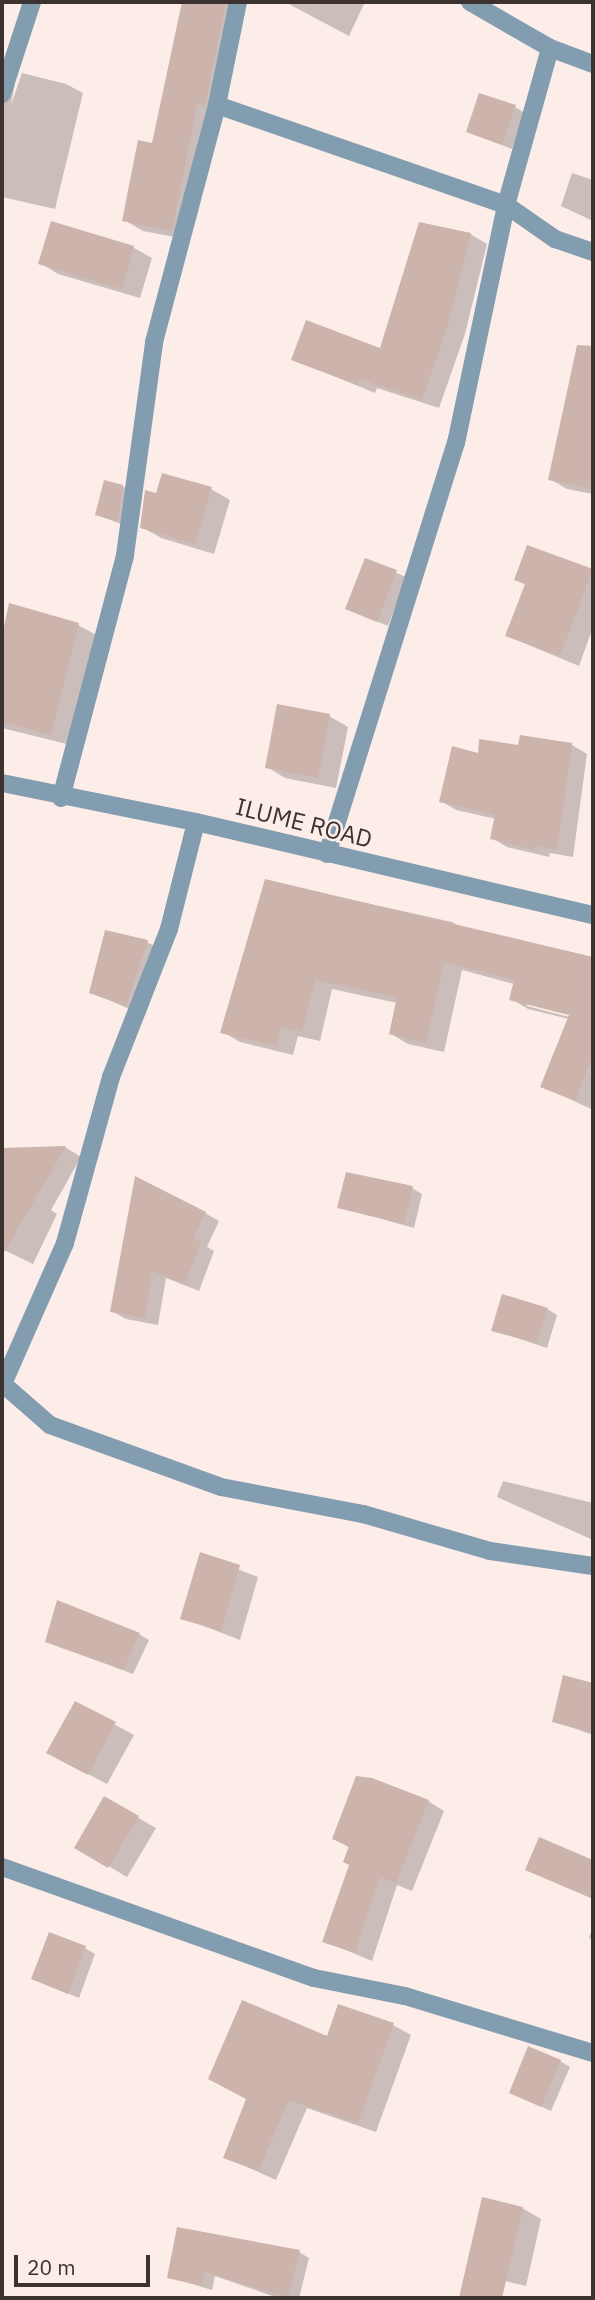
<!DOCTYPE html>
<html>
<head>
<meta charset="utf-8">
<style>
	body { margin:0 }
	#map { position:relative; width:595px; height:2300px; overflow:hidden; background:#fdede9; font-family:"IBM Plex Sans",sans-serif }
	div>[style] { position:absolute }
	.shadow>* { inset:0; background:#0003 }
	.building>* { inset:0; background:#ccb3ac }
	.minor>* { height:18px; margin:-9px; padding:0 9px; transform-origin:9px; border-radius:9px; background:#839db0 }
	span { translate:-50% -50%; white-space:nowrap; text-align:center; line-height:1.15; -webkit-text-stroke:5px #fdede9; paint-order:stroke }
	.street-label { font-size:24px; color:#3c322f }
	.frame { position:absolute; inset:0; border:4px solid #3c322f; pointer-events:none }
	.scale { position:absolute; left:14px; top:2255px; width:136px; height:32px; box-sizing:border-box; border:4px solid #3c322f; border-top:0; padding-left:9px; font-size:21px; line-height:24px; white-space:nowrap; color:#3c322f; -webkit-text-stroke:5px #fdede9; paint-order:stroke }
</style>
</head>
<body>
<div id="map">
	<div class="shadow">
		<div style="clip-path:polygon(184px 2px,247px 2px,224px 112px,215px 114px,190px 240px,143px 231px,124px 220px,153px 145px)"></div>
		<div style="clip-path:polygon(285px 2px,365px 2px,349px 36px)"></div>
		<div style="clip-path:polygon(2px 70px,16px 78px,11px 105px,22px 73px,66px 84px,83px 93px,55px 209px,2px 197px)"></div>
		<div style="clip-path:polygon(515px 107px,525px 113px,512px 149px,468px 132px)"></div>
		<div style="clip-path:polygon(572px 173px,593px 180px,593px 221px,561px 206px)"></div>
		<div style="clip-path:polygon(52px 223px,134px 248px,152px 258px,140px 298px,58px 274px,40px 263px)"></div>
		<div style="clip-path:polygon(470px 234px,487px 244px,465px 334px,439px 408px,377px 388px,375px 393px,293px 359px,381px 351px)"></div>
		<div style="clip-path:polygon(593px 359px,593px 494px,567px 489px,550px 479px,583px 397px)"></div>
		<div style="clip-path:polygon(122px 486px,141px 497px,137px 531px,97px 514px)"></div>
		<div style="clip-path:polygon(211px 489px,230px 500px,214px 554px,161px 538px,142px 527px)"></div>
		<div style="clip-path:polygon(528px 547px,593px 572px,593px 627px,579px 666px,507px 636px,527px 586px,516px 579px)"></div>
		<div style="clip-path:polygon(366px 560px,406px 577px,388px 626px,347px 609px)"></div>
		<div style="clip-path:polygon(10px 606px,78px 625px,98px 636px,71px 745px,2px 728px,2px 642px)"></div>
		<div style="clip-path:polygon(329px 716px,348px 727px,336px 788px,285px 778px,267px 767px)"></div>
		<div style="clip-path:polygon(572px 745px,587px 754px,573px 857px,550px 853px,549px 857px,507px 847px,492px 838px,496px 819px,456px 810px,441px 801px,479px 755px)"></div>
		<div style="clip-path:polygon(evenodd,266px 881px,452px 922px,467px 931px,593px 961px,593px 1110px,542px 1086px,569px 1019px,528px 1009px,511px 999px,514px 984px,462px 970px,444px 1052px,408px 1044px,391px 1034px,397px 1003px,332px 989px,320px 1041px,298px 1036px,293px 1055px,240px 1042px,223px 1032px,266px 881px,527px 1003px,578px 1016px,577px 1019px,527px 1006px,527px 1003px)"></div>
		<div style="clip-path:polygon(147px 942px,166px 952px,145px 1016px,91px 992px)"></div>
		<div style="clip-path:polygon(65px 1147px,81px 1157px,51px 1210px,57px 1214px,33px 1264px,2px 1249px,2px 1170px,12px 1150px)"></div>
		<div style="clip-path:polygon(412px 1188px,422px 1194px,414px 1228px,339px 1207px)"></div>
		<div style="clip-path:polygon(205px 1213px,219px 1221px,207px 1247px,214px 1251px,199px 1291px,166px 1278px,158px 1325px,126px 1319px,112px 1311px)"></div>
		<div style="clip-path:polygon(547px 1309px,557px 1315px,547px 1348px,493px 1330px)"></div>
		<div style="clip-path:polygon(503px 1481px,593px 1503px,593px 1540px,497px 1497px)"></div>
		<div style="clip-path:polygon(201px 1555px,258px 1577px,240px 1640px,183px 1618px)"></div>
		<div style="clip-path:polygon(139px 1634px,149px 1640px,133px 1674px,47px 1641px)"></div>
		<div style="clip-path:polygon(565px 1677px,593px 1685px,593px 1735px,554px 1721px)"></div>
		<div style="clip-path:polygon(75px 1703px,134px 1735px,107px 1784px,67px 1763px)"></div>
		<div style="clip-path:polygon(105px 1799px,156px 1828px,127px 1877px,76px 1847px)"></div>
		<div style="clip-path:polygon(428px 1801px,444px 1811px,412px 1891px,397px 1885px,372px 1961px,324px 1941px,350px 1865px,350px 1848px,334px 1839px)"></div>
		<div style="clip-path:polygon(593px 1925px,593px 1941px,589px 1938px)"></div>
		<div style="clip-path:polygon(85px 1948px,95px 1954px,79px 1998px,33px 1979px)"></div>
		<div style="clip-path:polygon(393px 2025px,411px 2035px,376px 2132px,307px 2108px,276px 2180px,225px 2157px,248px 2099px,328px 2039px)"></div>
		<div style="clip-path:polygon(560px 2061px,570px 2067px,551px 2111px,511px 2093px)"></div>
		<div style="clip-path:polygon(522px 2208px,541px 2219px,526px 2286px,487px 2277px)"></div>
		<div style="clip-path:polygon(299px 2252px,309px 2258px,299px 2298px,278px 2298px,215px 2276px,212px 2290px,169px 2277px)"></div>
	</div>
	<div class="building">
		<div style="clip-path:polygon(182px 2px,226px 2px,205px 106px,197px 104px,172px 231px,122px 221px,138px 140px,152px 143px)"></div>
		<div style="clip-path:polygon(479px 93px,516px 105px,502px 145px,466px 132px)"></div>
		<div style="clip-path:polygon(51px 221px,134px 246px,122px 289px,38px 264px)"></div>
		<div style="clip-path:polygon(419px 222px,471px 233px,448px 324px,422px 400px,360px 379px,357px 385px,291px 360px,306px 320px,380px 348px)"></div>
		<div style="clip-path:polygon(577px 345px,593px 346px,593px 489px,548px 480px)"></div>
		<div style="clip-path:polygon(162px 473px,212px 487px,195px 544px,140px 528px,145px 490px,156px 493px)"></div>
		<div style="clip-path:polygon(104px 480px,123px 485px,118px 522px,95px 515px)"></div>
		<div style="clip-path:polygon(527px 545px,593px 569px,560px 656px,505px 636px,525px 584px,514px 580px)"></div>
		<div style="clip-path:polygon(365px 558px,397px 570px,377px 622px,345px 609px)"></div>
		<div style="clip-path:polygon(9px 603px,79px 623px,51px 735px,2px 722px,2px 636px)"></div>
		<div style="clip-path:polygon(277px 704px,330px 714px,318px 778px,265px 768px)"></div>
		<div style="clip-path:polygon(520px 735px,572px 743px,557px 850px,535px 845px,534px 850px,490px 839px,495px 814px,439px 802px,452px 746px,478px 753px,479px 739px,518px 745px)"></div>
		<div style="clip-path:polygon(265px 879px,593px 957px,593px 1055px,575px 1101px,540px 1087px,569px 1015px,509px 1000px,514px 980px,444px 962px,426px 1043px,389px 1034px,397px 997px,315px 980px,302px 1032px,281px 1027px,276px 1046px,220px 1033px)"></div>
		<div style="clip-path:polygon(105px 930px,148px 940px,126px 1006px,89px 993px)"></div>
		<div style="clip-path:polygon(66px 1146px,2px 1256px,2px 1148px)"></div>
		<div style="clip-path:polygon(346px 1172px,413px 1186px,404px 1224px,337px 1208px)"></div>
		<div style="clip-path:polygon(135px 1176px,206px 1212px,193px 1239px,201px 1242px,185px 1284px,152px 1271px,145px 1318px,110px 1312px)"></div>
		<div style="clip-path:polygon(502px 1294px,548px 1308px,537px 1343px,491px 1331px)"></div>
		<div style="clip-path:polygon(200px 1552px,240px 1565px,221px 1631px,180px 1619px)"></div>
		<div style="clip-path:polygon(57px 1600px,140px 1633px,123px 1670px,45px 1642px)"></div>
		<div style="clip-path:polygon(563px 1675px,593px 1683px,593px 1733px,552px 1722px)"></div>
		<div style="clip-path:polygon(75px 1701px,116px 1722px,88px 1775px,46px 1753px)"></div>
		<div style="clip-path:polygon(356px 1776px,372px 1778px,429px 1800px,396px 1883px,380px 1877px,355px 1953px,322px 1942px,349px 1865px,343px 1862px,349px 1846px,332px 1839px)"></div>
		<div style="clip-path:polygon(104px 1796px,139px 1816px,108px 1868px,74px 1848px)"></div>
		<div style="clip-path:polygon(539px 1837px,593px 1860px,593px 1899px,525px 1870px)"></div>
		<div style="clip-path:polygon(49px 1932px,86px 1946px,68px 1994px,31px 1979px)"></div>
		<div style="clip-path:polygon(242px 2000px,327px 2036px,338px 2004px,394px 2023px,358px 2123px,289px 2100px,258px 2171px,223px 2158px,246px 2099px,208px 2079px)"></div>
		<div style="clip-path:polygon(528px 2046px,561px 2060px,541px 2107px,509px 2093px)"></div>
		<div style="clip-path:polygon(482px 2197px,523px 2207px,502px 2298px,459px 2298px)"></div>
		<div style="clip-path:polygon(177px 2227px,300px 2250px,288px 2298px,205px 2272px,202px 2286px,167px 2278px)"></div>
	</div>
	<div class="minor">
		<div style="left:470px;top:2px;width:92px;rotate:29.9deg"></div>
		<div style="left:550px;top:48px;width:46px;rotate:20.4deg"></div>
		<div style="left:2px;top:94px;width:97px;rotate:-71.9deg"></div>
		<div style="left:217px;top:105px;width:306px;rotate:19.1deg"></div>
		<div style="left:506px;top:205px;width:60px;rotate:34.8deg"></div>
		<div style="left:555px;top:239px;width:40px;rotate:18.9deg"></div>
		<div style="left:2px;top:783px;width:198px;rotate:11.4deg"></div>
		<div style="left:196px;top:822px;width:408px;rotate:13.2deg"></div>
		<div style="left:61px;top:798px;width:251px;rotate:-75.2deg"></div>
		<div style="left:125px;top:555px;width:215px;rotate:-82.2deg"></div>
		<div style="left:154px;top:342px;width:245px;rotate:-75.1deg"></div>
		<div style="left:217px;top:105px;width:105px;rotate:-78.5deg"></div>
		<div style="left:327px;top:854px;width:431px;rotate:-72.6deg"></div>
		<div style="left:456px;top:443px;width:243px;rotate:-78.1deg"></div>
		<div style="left:506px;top:205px;width:163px;rotate:-74.3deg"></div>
		<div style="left:3px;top:1384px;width:62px;rotate:41.1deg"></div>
		<div style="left:50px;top:1425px;width:182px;rotate:19.9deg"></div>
		<div style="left:221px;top:1487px;width:145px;rotate:10.8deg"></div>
		<div style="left:363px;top:1514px;width:132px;rotate:16.2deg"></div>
		<div style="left:490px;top:1551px;width:104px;rotate:8.3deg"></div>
		<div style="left:2px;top:1386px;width:156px;rotate:-66.2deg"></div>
		<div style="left:65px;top:1243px;width:172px;rotate:-74.5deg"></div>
		<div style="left:111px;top:1077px;width:159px;rotate:-68.6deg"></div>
		<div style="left:169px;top:929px;width:110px;rotate:-75.8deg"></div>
		<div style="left:2px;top:1867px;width:331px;rotate:19.6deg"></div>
		<div style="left:314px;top:1978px;width:93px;rotate:11.2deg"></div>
		<div style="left:405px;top:1996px;width:196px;rotate:16.9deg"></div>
	</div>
	<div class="street-label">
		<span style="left:304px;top:823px;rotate:14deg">ILUME ROAD</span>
	</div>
	<div class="frame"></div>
	<div class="scale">20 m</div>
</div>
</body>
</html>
